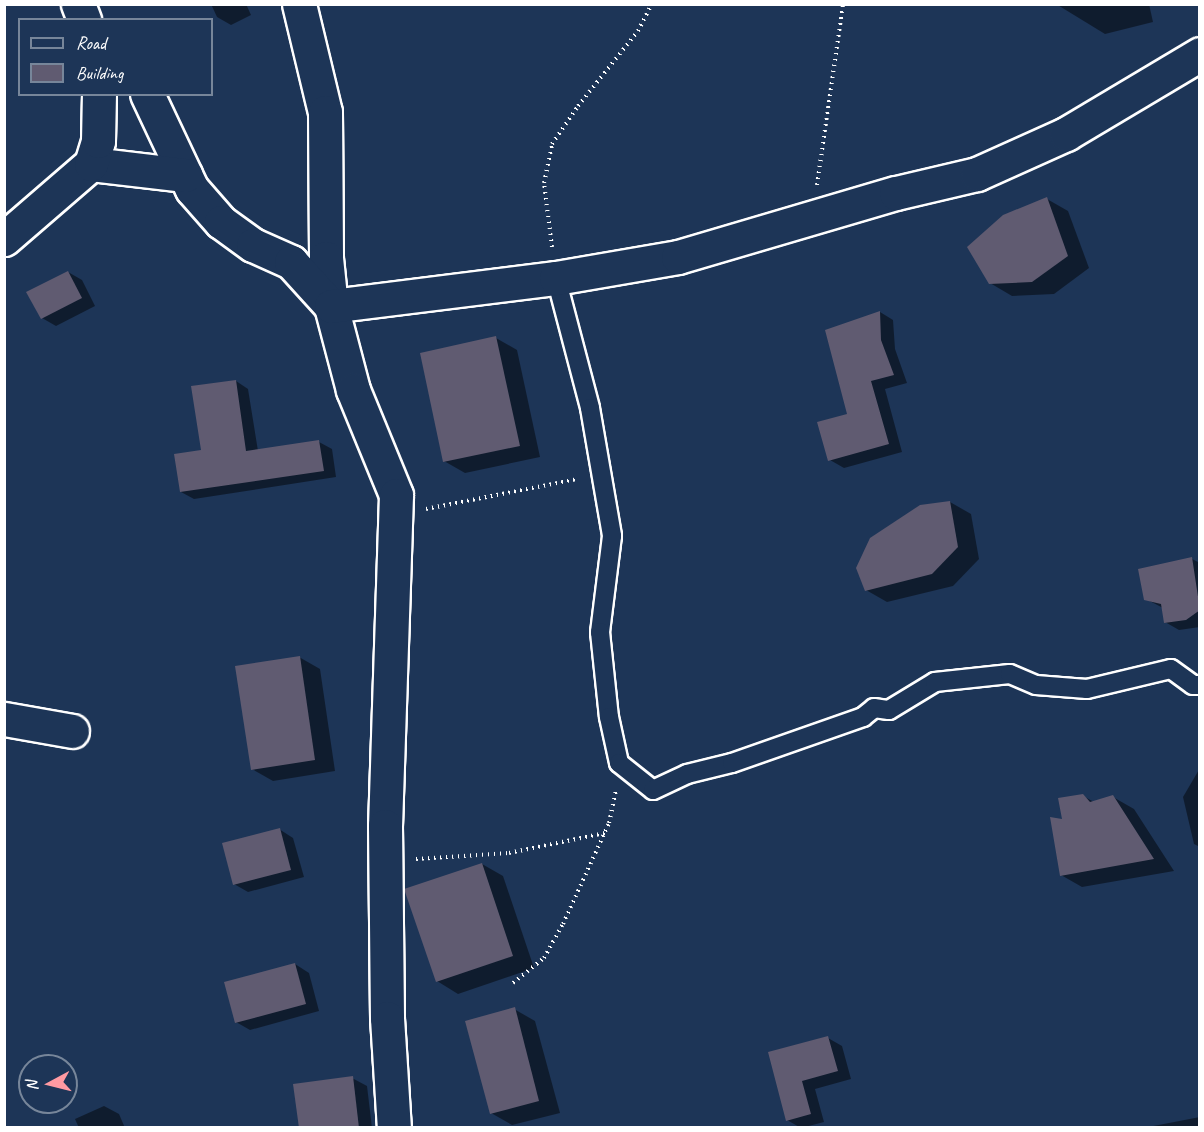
<!DOCTYPE html>
<html>
<head>
<meta charset="utf-8">
<style>
	body { margin:0 }
	#map { position:relative; width:1204px; height:1132px; overflow:hidden; background:#1d3557; font-family:Caveat,sans-serif }
	div>[style] { position:absolute }
	.shadow>* { inset:0; background:#0007 }
	.building>* { inset:0; background:#605b71 }
	.path>* { height:4px; margin-top:-2px; transform-origin:0; background:repeating-linear-gradient(90deg,#fff 0 1.5px,transparent 0 6px) }
	.roads { filter:drop-shadow(2px 0 #fff) drop-shadow(-2px 0 #fff) drop-shadow(0 2px #fff) drop-shadow(0 -2px #fff) }
	.lane>* { height:18px; margin:-9px; padding:0 9px; transform-origin:9px; border-radius:9px; background:#1d3557 }
	.street>* { height:33px; margin:-16.5px; padding:0 16.5px; transform-origin:16.5px; border-radius:16.5px; background:#1d3557 }
	span { translate:-50% -50%; white-space:nowrap; text-align:center; line-height:1.15; -webkit-text-stroke:4.5px #1d3557; paint-order:stroke }
	.frame { position:absolute; inset:0; border:6px solid #fff; pointer-events:none }
	.legend { position:absolute; left:18px; top:18px; width:195px; height:78px; box-sizing:border-box; background:#1d3557; border:2px solid #77869a; margin:0; padding:8px 10px; list-style:none; font-size:18px; color:#fff }
	.legend li { display:flex; align-items:center; gap:12px; height:30px }
	.legend b { width:30px; border:2px solid #77869a }
	.north { position:absolute; left:18px; top:1054px; width:60px; height:60px; box-sizing:border-box; background:#1d3557; border:2px solid #77869a; border-radius:50%; rotate:263deg; font-size:16px; font-weight:700; line-height:24px; text-align:center; color:#fff }
	.north::after { content:''; display:block; margin:auto; width:21px; height:27px; background:#ff9aa2; clip-path:polygon(50% 0,100% 100%,50% 72%,0 100%) }
</style>
</head>
<body>
<div id="map">
	<div class="shadow">
		<div style="clip-path:polygon(211px 4px,246px 4px,251px 15px,231px 25px,217px 17px)"></div>
		<div style="clip-path:polygon(1056px 4px,1149px 4px,1153px 22px,1105px 34px)"></div>
		<div style="clip-path:polygon(1047px 199px,1068px 211px,1089px 268px,1054px 294px,1012px 296px,990px 283px)"></div>
		<div style="clip-path:polygon(68px 272px,82px 280px,95px 306px,56px 326px,42px 318px)"></div>
		<div style="clip-path:polygon(880px 312px,893px 320px,895px 349px,907px 383px,885px 389px,902px 452px,844px 468px,830px 460px,849px 415px)"></div>
		<div style="clip-path:polygon(496px 338px,517px 350px,540px 457px,465px 473px,444px 461px)"></div>
		<div style="clip-path:polygon(236px 381px,248px 389px,258px 451px,319px 442px,332px 449px,336px 477px,194px 499px,181px 492px)"></div>
		<div style="clip-path:polygon(950px 502px,971px 514px,979px 559px,953px 586px,887px 602px,866px 590px)"></div>
		<div style="clip-path:polygon(1192px 559px,1200px 563px,1200px 627px,1179px 630px,1165px 622px,1163px 608px,1146px 599px)"></div>
		<div style="clip-path:polygon(299px 657px,320px 669px,335px 771px,273px 781px,252px 769px)"></div>
		<div style="clip-path:polygon(1200px 768px,1200px 847px,1194px 844px,1183px 797px)"></div>
		<div style="clip-path:polygon(1083px 796px,1094px 802px,1113px 797px,1134px 809px,1174px 871px,1082px 887px,1061px 875px,1063px 821px)"></div>
		<div style="clip-path:polygon(279px 829px,293px 838px,304px 877px,248px 892px,234px 884px)"></div>
		<div style="clip-path:polygon(482px 864px,503px 876px,534px 968px,458px 994px,437px 981px)"></div>
		<div style="clip-path:polygon(295px 964px,309px 973px,319px 1011px,250px 1030px,236px 1022px)"></div>
		<div style="clip-path:polygon(514px 1009px,535px 1021px,560px 1113px,512px 1125px,491px 1113px)"></div>
		<div style="clip-path:polygon(828px 1038px,842px 1046px,851px 1079px,815px 1089px,824px 1122px,801px 1128px,787px 1120px,769px 1053px)"></div>
		<div style="clip-path:polygon(352px 1078px,367px 1086px,372px 1128px,301px 1128px)"></div>
		<div style="clip-path:polygon(104px 1106px,119px 1114px,125px 1128px,79px 1128px,75px 1119px)"></div>
		<div style="clip-path:polygon(1200px 1117px,1200px 1128px,1143px 1128px)"></div>
	</div>
	<div class="building">
		<div style="clip-path:polygon(1047px 197px,1068px 256px,1032px 282px,989px 284px,967px 247px,1003px 215px)"></div>
		<div style="clip-path:polygon(68px 271px,82px 298px,41px 319px,26px 292px)"></div>
		<div style="clip-path:polygon(880px 311px,881px 340px,894px 375px,871px 381px,889px 444px,828px 461px,817px 422px,847px 414px,825px 330px)"></div>
		<div style="clip-path:polygon(496px 336px,520px 446px,443px 462px,420px 353px)"></div>
		<div style="clip-path:polygon(236px 380px,246px 451px,319px 440px,324px 471px,180px 492px,174px 454px,201px 450px,191px 386px)"></div>
		<div style="clip-path:polygon(950px 501px,958px 547px,932px 574px,865px 591px,856px 568px,870px 538px,920px 505px)"></div>
		<div style="clip-path:polygon(1192px 557px,1200px 610px,1186px 620px,1164px 623px,1161px 604px,1144px 600px,1138px 569px)"></div>
		<div style="clip-path:polygon(300px 656px,315px 760px,251px 770px,235px 666px)"></div>
		<div style="clip-path:polygon(1083px 794px,1090px 802px,1113px 795px,1154px 859px,1060px 876px,1050px 817px,1062px 819px,1058px 798px)"></div>
		<div style="clip-path:polygon(280px 828px,291px 870px,233px 885px,222px 843px)"></div>
		<div style="clip-path:polygon(482px 863px,513px 956px,436px 982px,404px 889px)"></div>
		<div style="clip-path:polygon(295px 963px,306px 1004px,235px 1023px,224px 982px)"></div>
		<div style="clip-path:polygon(515px 1007px,539px 1101px,490px 1114px,465px 1021px)"></div>
		<div style="clip-path:polygon(828px 1036px,838px 1071px,802px 1081px,811px 1114px,786px 1121px,768px 1052px)"></div>
		<div style="clip-path:polygon(353px 1076px,359px 1128px,299px 1128px,293px 1084px)"></div>
	</div>
	<div class="path">
		<div style="left:817px;top:185px;width:183px;rotate:-81.8deg"></div>
		<div style="left:552px;top:247px;width:64px;rotate:-97.1deg"></div>
		<div style="left:544px;top:183px;width:40px;rotate:-78deg"></div>
		<div style="left:552px;top:144px;width:46px;rotate:-55.6deg"></div>
		<div style="left:578px;top:106px;width:96px;rotate:-51.3deg"></div>
		<div style="left:638px;top:31px;width:30px;rotate:-63deg"></div>
		<div style="left:426px;top:509px;width:155px;rotate:-11.2deg"></div>
		<div style="left:416px;top:859px;width:93px;rotate:-3.7deg"></div>
		<div style="left:509px;top:853px;width:98px;rotate:-11.8deg"></div>
		<div style="left:513px;top:983px;width:40px;rotate:-39deg"></div>
		<div style="left:544px;top:958px;width:39px;rotate:-61deg"></div>
		<div style="left:563px;top:924px;width:111px;rotate:-65.5deg"></div>
		<div style="left:609px;top:823px;width:33px;rotate:-78deg"></div>
	</div>
	<div class="roads">
		<div class="lane">
			<div style="left:556px;top:278px;width:134px;rotate:75.3deg"></div>
			<div style="left:590px;top:408px;width:130px;rotate:80.2deg"></div>
			<div style="left:612px;top:536px;width:97px;rotate:97.1deg"></div>
			<div style="left:600px;top:632px;width:85px;rotate:84deg"></div>
			<div style="left:609px;top:717px;width:47px;rotate:77.7deg"></div>
			<div style="left:619px;top:763px;width:43px;rotate:38.5deg"></div>
			<div style="left:653px;top:790px;width:38px;rotate:-25deg"></div>
			<div style="left:687px;top:774px;width:46px;rotate:-13.7deg"></div>
			<div style="left:732px;top:763px;width:139px;rotate:-19.3deg"></div>
			<div style="left:863px;top:717px;width:14px;rotate:-39deg"></div>
			<div style="left:874px;top:708px;width:15px;rotate:8deg"></div>
			<div style="left:889px;top:710px;width:54px;rotate:-31.3deg"></div>
			<div style="left:935px;top:682px;width:75px;rotate:-6.1deg"></div>
			<div style="left:1010px;top:674px;width:28px;rotate:23deg"></div>
			<div style="left:1036px;top:685px;width:51px;rotate:4.5deg"></div>
			<div style="left:1087px;top:689px;width:86px;rotate:-13.4deg"></div>
			<div style="left:1171px;top:669px;width:27px;rotate:36deg"></div>
			<div style="left:1193px;top:685px;width:7px"></div>
		</div>
		<div class="street">
			<div style="left:78px;top:4px;width:17px;rotate:69deg"></div>
			<div style="left:299px;top:4px;width:111px;rotate:76.5deg"></div>
			<div style="left:325px;top:112px;width:146px;rotate:89.6deg"></div>
			<div style="left:326px;top:258px;width:48px;rotate:84.1deg"></div>
			<div style="left:331px;top:306px;width:87px;rotate:75.3deg"></div>
			<div style="left:353px;top:390px;width:113px;rotate:67.7deg"></div>
			<div style="left:396px;top:495px;width:331px;rotate:91.9deg"></div>
			<div style="left:385px;top:826px;width:192px;rotate:89.4deg"></div>
			<div style="left:387px;top:1018px;width:110px;rotate:86.4deg"></div>
			<div style="left:147px;top:94px;width:105px;rotate:64.7deg"></div>
			<div style="left:192px;top:189px;width:44px;rotate:48.7deg"></div>
			<div style="left:221px;top:222px;width:39px;rotate:36deg"></div>
			<div style="left:253px;top:245px;width:42px;rotate:24.1deg"></div>
			<div style="left:291px;top:262px;width:59px;rotate:47.7deg"></div>
			<div style="left:331px;top:306px;width:227px;rotate:-7.1deg"></div>
			<div style="left:556px;top:278px;width:124px;rotate:-9.8deg"></div>
			<div style="left:678px;top:257px;width:227px;rotate:-16.4deg"></div>
			<div style="left:896px;top:193px;width:83px;rotate:-13.2deg"></div>
			<div style="left:977px;top:174px;width:98px;rotate:-24.2deg"></div>
			<div style="left:1066px;top:134px;width:156px;rotate:-30.8deg"></div>
			<div style="left:91px;top:164px;width:95px;rotate:6.7deg"></div>
			<div style="left:4px;top:239px;width:115px;rotate:-40.8deg"></div>
			<div style="left:91px;top:164px;width:24px;rotate:-73deg"></div>
			<div style="left:98px;top:141px;width:47px;rotate:-88.8deg"></div>
			<div style="left:4px;top:719px;width:69px;rotate:10deg"></div>
		</div>
	</div>
	<div class="frame"></div>
	<ul class="legend">
	<li><b style="height:8px;background:#1d3557"></b>Road</li>
	<li><b style="height:16px;background:#605b71"></b>Building</li>
	</ul>
	<div class="north">N</div>
</div>
</body>
</html>
